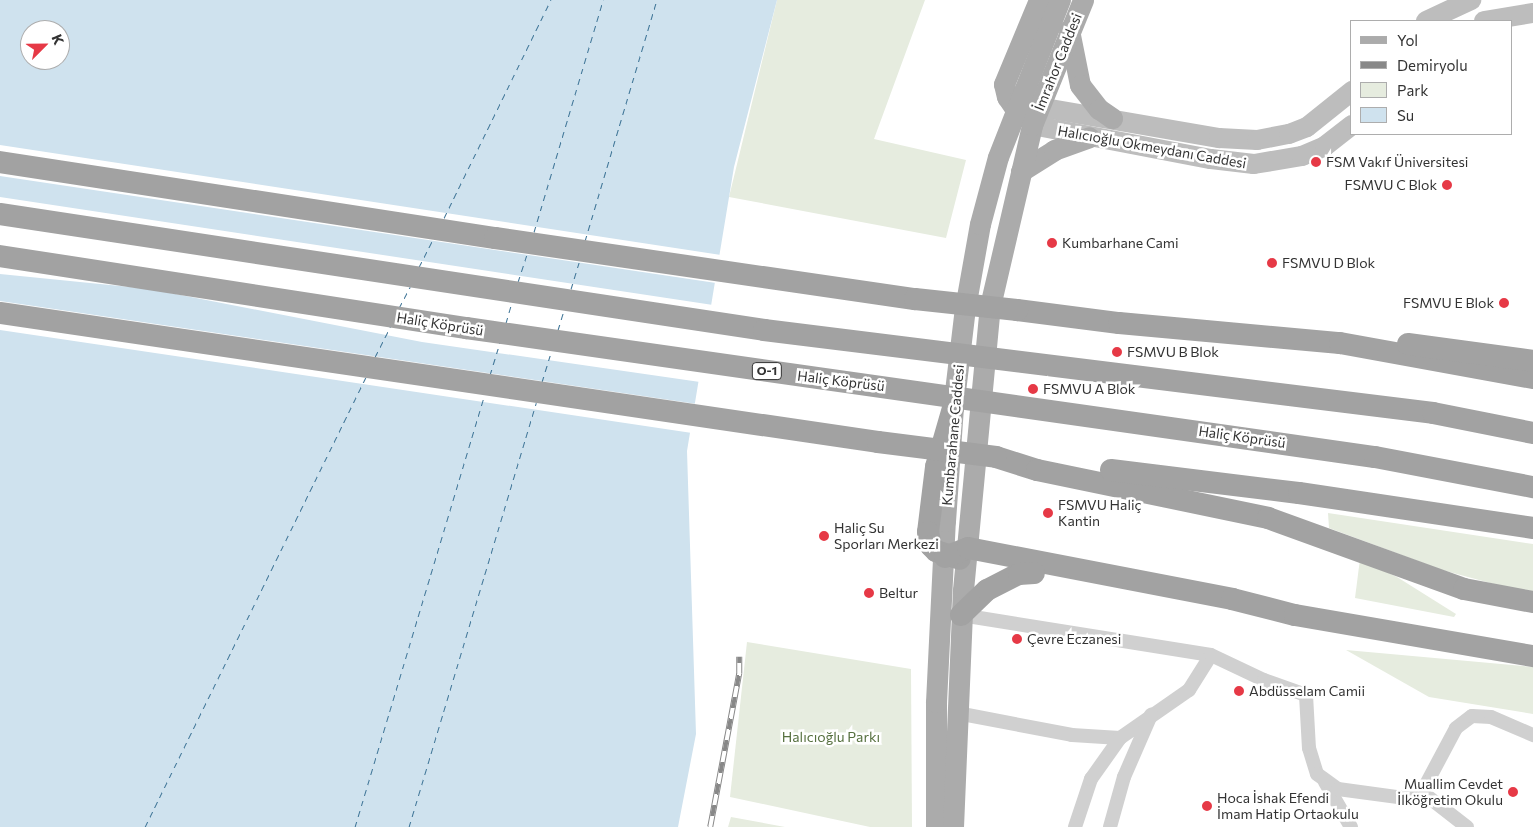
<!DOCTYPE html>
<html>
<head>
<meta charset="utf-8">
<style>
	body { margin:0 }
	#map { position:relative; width:1533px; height:827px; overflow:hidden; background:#fff; font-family:Commissioner,sans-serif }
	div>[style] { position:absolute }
	.green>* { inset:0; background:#e6ecdf }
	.water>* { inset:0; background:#cfe2ee }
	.pier>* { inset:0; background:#fff }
	.ferry>* { height:1px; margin-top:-0.5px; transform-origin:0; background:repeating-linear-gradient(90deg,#3f7597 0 6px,transparent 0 11px) }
	.minor>* { height:14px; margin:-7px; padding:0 7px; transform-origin:7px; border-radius:7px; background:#d0d0d0 }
	.secondary>* { height:20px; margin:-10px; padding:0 10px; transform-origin:10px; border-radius:10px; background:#bdbdbd }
	.primary>* { height:21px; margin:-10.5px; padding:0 10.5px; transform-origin:10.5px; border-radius:10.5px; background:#ababab }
	.trunk>* { height:22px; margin:-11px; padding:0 11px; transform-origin:11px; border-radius:11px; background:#a2a2a2 }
	.rail>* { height:5.5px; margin-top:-2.75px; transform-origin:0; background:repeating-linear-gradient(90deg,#fff 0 11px,#888 0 22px); box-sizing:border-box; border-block:1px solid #888 }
	.trunk-bridge>* { height:22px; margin:-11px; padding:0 11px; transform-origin:11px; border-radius:11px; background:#a2a2a2 }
	.dots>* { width:14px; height:14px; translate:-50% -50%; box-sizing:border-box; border:2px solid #fff; border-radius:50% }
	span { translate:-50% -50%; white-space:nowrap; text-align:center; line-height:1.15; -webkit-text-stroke:5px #fff; paint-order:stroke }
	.shield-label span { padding:1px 4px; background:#fff; border:1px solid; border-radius:4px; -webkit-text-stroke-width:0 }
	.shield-label { font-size:12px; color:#333; font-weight:700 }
	.street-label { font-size:14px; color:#333 }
	.poi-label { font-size:14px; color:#333 }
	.left { translate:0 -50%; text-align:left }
	.right { translate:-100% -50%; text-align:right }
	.park-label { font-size:14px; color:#56703f }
	.legend { position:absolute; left:1350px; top:20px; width:162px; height:115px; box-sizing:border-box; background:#fff; border:1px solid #adadad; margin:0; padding:6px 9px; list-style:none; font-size:15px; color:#333 }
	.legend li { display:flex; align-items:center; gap:10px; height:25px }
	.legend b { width:25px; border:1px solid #adadad }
	.north { position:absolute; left:20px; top:20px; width:50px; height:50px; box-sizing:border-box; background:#fff; border:1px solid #adadad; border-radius:50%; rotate:67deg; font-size:14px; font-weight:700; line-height:20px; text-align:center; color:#333 }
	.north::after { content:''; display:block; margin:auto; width:18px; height:22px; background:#e63946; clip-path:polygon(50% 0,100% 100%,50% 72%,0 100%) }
</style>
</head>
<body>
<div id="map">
	<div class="green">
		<div style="clip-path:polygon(777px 0,925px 0,874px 139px,966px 160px,946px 238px,729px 197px)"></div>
		<div style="clip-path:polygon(1328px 513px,1533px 544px,1533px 591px,1505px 587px,1442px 570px,1329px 528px)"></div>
		<div style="clip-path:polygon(1360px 559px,1397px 577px,1456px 614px,1454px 617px,1355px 598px)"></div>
		<div style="clip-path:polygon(747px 642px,911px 669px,912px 827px,870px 827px,730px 797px)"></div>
		<div style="clip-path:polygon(1346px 650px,1533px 667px,1533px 714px,1429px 697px)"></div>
		<div style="clip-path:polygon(731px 817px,785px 827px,728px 827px)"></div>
	</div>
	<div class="water">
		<div style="clip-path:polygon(evenodd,0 0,777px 0,734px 167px,687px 451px,696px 734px,678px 827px,0 827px,0 0,30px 30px,60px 30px,60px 60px,30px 60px,30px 30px)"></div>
	</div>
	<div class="pier">
		<div style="clip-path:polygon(0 145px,721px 255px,716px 283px,0 176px)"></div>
		<div style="clip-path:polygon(0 197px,713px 305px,700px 382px,422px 342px,150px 289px,0 274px)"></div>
		<div style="clip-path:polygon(0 301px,697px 404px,692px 433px,0 330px)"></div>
	</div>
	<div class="ferry">
		<div style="left:444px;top:218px;width:243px;rotate:-63.9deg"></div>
		<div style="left:534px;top:232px;width:242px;rotate:-73.4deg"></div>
		<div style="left:585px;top:241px;width:252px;rotate:-73.4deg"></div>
		<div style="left:419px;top:267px;width:30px;rotate:-63deg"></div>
		<div style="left:518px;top:282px;width:28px;rotate:-72deg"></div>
		<div style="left:571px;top:289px;width:28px;rotate:-73deg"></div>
		<div style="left:399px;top:308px;width:24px;rotate:-62deg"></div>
		<div style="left:506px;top:323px;width:22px;rotate:-74deg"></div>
		<div style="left:558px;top:330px;width:21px;rotate:-73deg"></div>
		<div style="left:375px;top:357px;width:34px;rotate:-63deg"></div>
		<div style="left:490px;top:375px;width:34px;rotate:-73deg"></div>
		<div style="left:542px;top:382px;width:34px;rotate:-73deg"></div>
		<div style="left:145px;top:827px;width:501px;rotate:-63.84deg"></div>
		<div style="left:355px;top:827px;width:450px;rotate:-73.3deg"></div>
		<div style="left:409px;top:827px;width:443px;rotate:-73.3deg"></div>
	</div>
	<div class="minor">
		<div style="left:961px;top:615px;width:253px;rotate:9.1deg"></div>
		<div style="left:957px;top:713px;width:117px;rotate:10.8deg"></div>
		<div style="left:1072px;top:735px;width:48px;rotate:3.6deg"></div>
		<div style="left:1325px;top:782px;width:52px;rotate:60deg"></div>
		<div style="left:1422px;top:792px;width:72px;rotate:-62deg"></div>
		<div style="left:1456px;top:728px;width:20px;rotate:-37deg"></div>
		<div style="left:1472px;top:716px;width:19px;rotate:3deg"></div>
		<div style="left:1491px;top:717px;width:46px;rotate:23.2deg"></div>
		<div style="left:1422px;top:792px;width:57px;rotate:37.9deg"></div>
		<div style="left:1075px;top:827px;width:51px;rotate:-71.6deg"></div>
		<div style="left:1091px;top:779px;width:50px;rotate:-54.7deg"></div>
		<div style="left:1120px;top:738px;width:84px;rotate:-34.8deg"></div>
		<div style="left:1189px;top:690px;width:41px;rotate:-57.8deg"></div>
		<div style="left:1211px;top:655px;width:59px;rotate:25.3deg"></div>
		<div style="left:1264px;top:680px;width:45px;rotate:19.7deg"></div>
		<div style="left:1306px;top:695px;width:53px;rotate:86.8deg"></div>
		<div style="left:1309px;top:748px;width:27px;rotate:73deg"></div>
		<div style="left:1317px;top:774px;width:26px;rotate:36deg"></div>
		<div style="left:1338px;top:789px;width:68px;rotate:7.7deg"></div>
		<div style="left:1405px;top:798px;width:18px;rotate:-19deg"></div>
		<div style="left:1110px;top:827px;width:52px;rotate:-74.4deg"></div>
		<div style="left:1124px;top:777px;width:68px;rotate:-66.5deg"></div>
	</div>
	<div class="secondary">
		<div style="left:1426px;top:21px;width:50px;rotate:-25deg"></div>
		<div style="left:1484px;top:21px;width:50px;rotate:-9.3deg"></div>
		<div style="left:1039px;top:107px;width:183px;rotate:9.8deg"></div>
		<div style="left:1219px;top:138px;width:38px;rotate:3deg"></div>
		<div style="left:1257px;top:140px;width:33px;rotate:-11deg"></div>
		<div style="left:1289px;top:134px;width:19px;rotate:-21deg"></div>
		<div style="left:1307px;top:127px;width:58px;rotate:-38.7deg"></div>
		<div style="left:1032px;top:125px;width:182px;rotate:10.8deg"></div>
		<div style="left:1211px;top:159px;width:43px;rotate:6.6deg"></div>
		<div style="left:1254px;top:164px;width:49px;rotate:-9.5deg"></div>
		<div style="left:1302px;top:156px;width:25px;rotate:-23deg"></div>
		<div style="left:1325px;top:146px;width:34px;rotate:-38deg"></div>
	</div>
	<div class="primary">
		<div style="left:1069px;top:30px;width:56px;rotate:78.7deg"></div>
		<div style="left:1080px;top:85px;width:31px;rotate:52deg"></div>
		<div style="left:1099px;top:109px;width:16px;rotate:35deg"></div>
		<div style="left:1020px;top:116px;width:23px;rotate:-124deg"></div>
		<div style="left:1007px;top:97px;width:13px;rotate:-103deg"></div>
		<div style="left:1004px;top:84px;width:91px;rotate:-67.4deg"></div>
		<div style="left:1021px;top:171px;width:39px;rotate:-32deg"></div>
		<div style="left:1054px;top:150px;width:37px;rotate:-20deg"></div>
		<div style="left:936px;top:827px;width:125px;rotate:-90deg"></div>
		<div style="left:936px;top:702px;width:181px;rotate:-87.2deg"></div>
		<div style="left:945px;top:521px;width:113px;rotate:-86deg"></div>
		<div style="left:953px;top:408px;width:101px;rotate:-83.2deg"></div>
		<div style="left:965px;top:308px;width:85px;rotate:-79.9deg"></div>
		<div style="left:980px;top:224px;width:69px;rotate:-75deg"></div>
		<div style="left:998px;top:157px;width:169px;rotate:-68.5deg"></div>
		<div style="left:953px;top:827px;width:237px;rotate:-87.6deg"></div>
		<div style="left:963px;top:590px;width:285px;rotate:-84.6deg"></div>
		<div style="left:990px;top:306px;width:186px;rotate:-76.9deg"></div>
		<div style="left:1032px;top:125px;width:135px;rotate:-67.8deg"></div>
	</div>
	<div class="trunk">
		<div style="left:1017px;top:310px;width:103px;rotate:7.3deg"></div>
		<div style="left:1119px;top:323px;width:222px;rotate:5.2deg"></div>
		<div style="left:1340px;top:343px;width:196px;rotate:10.3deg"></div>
		<div style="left:0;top:313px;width:887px;rotate:8.36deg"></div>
		<div style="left:1408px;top:344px;width:126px;rotate:7.7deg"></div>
		<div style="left:953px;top:408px;width:61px;rotate:106.1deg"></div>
		<div style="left:936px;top:467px;width:65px;rotate:97deg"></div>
		<div style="left:928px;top:532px;width:14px;rotate:78deg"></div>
		<div style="left:931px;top:546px;width:7px;rotate:45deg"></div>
		<div style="left:936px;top:551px;width:25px;rotate:18deg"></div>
		<div style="left:996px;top:457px;width:43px;rotate:17.6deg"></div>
		<div style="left:1037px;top:470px;width:236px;rotate:11.7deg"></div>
		<div style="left:1268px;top:518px;width:208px;rotate:19.9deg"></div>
		<div style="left:1464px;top:589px;width:70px;rotate:10.7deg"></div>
		<div style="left:1111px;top:470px;width:189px;rotate:7deg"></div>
		<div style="left:1299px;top:493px;width:237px;rotate:8.5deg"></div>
		<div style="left:945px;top:557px;width:25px;rotate:-21deg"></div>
		<div style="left:968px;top:548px;width:269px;rotate:10.9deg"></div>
		<div style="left:1232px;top:599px;width:65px;rotate:14.3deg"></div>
		<div style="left:1295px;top:615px;width:242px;rotate:9.8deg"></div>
		<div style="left:961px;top:615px;width:36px;rotate:-44deg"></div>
		<div style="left:987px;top:590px;width:36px;rotate:-27deg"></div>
		<div style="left:1019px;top:574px;width:15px;rotate:-4deg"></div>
	</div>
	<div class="rail">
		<div style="left:710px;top:827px;width:156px;rotate:-79.3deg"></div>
		<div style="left:739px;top:674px;width:17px;rotate:-90deg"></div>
	</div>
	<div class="trunk-bridge">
		<div style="left:0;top:162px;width:501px;rotate:8.73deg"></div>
		<div style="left:495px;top:238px;width:424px;rotate:8.3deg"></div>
		<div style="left:915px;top:299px;width:103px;rotate:6.2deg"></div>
		<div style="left:0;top:214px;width:773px;rotate:8.63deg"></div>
		<div style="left:764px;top:330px;width:674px;rotate:7.07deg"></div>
		<div style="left:1433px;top:413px;width:102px;rotate:11.3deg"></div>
		<div style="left:0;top:256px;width:472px;rotate:8.8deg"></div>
		<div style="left:466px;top:328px;width:918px;rotate:8.08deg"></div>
		<div style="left:1375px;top:457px;width:161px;rotate:10.8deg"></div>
		<div style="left:878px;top:442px;width:119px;rotate:7.2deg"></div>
	</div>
	<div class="dots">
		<div style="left:1316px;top:162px;background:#e63946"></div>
		<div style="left:1447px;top:185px;background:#e63946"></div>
		<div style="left:1052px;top:243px;background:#e63946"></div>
		<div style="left:1272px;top:263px;background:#e63946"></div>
		<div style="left:1504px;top:303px;background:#e63946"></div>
		<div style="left:1117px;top:352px;background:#e63946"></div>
		<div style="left:1033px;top:389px;background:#e63946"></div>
		<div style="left:1048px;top:513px;background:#e63946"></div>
		<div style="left:824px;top:536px;background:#e63946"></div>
		<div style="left:869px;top:593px;background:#e63946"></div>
		<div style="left:1017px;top:639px;background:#e63946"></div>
		<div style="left:1239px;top:691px;background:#e63946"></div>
		<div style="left:1513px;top:792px;background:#e63946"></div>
		<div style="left:1207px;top:806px;background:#e63946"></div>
	</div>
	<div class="shield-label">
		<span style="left:767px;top:371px">O-1</span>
	</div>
	<div class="street-label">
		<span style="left:1058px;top:62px;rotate:-68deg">İmrahor Caddesi</span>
		<span style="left:1152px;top:147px;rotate:10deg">Halıcıoğlu Okmeydanı Caddesi</span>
		<span style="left:440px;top:324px;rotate:9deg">Haliç Köprüsü</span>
		<span style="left:841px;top:381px;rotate:7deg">Haliç Köprüsü</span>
		<span style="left:953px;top:435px;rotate:-85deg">Kumbarahane Caddesi</span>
		<span style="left:1242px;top:437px;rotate:8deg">Haliç Köprüsü</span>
	</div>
	<div class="poi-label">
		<span class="left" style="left:1326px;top:162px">FSM Vakıf Üniversitesi</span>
		<span class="right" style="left:1437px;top:185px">FSMVU C Blok</span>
		<span class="left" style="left:1062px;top:243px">Kumbarhane Cami</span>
		<span class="left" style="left:1282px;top:263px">FSMVU D Blok</span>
		<span class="right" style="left:1494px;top:303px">FSMVU E Blok</span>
		<span class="left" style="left:1127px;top:352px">FSMVU B Blok</span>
		<span class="left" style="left:1043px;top:389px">FSMVU A Blok</span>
		<span class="left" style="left:1058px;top:513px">FSMVU Haliç<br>Kantin</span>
		<span class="left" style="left:834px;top:536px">Haliç Su<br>Sporları Merkezi</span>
		<span class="left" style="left:879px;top:593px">Beltur</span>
		<span class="left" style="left:1027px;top:639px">Çevre Eczanesi</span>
		<span class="left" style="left:1249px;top:691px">Abdüsselam Camii</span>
		<span class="right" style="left:1503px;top:792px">Muallim Cevdet<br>İlköğretim Okulu</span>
		<span class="left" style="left:1217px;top:806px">Hoca İshak Efendi<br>İmam Hatip Ortaokulu</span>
	</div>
	<div class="park-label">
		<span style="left:831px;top:737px">Halıcıoğlu Parkı</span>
	</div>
	<ul class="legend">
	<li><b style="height:6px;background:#ababab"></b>Yol</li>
	<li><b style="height:6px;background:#888"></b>Demiryolu</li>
	<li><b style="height:14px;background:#e6ecdf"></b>Park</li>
	<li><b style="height:14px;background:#cfe2ee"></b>Su</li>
	</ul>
	<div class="north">K</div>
</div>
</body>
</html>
